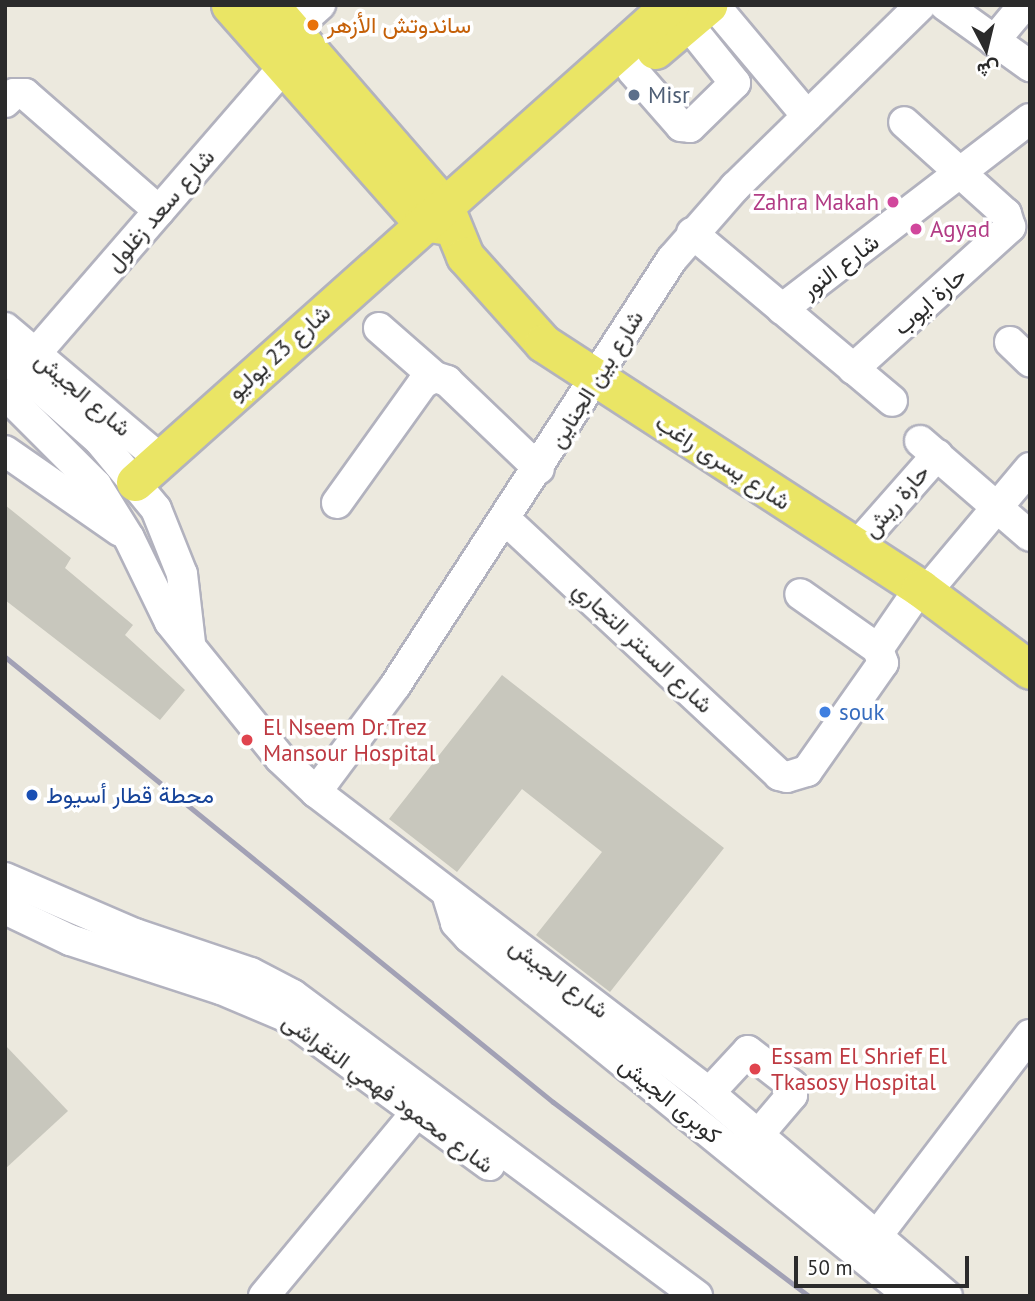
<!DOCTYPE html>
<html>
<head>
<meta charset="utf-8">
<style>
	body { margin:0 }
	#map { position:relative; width:1035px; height:1301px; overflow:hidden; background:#ece9de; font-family:"PT Sans",Vazirmatn,sans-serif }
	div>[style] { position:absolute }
	.building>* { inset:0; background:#c8c7bd }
	.roads { filter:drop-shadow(2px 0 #b2b2be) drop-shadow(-2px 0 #b2b2be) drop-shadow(0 2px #b2b2be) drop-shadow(0 -2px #b2b2be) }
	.minor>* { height:30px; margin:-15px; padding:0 15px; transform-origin:15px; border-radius:15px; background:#fff }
	.major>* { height:37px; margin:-18.5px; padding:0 18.5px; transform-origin:18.5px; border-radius:18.5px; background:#eae565 }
	.rail>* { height:5px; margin:-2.5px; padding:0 2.5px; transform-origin:2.5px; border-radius:2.5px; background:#a2a1b5 }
	.dots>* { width:19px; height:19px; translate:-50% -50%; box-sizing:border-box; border:4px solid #fff; border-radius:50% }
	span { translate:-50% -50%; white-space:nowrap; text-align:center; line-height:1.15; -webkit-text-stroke:7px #fff; paint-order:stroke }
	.food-label { font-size:23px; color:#c56008 }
	.left { translate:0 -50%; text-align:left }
	.service-label { font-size:23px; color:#4e5e75 }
	.hotel-label { font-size:23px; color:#b23c85 }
	.right { translate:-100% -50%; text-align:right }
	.street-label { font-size:23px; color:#2b2b2b }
	.shop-label { font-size:23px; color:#366cbe }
	.health-label { font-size:23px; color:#be3a42 }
	.transit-label { font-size:23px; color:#164399 }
	.frame { position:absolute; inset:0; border:7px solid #2b2b2b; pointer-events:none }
	.north { position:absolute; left:951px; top:14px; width:70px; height:70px; -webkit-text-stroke:5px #fff; paint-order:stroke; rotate:173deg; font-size:19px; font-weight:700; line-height:28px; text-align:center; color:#2b2b2b }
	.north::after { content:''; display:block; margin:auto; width:24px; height:32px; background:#2b2b2b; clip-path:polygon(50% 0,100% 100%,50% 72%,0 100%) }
	.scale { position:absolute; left:794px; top:1256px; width:175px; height:32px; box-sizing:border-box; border:4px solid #2b2b2b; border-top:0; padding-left:9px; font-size:21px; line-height:24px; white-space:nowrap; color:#2b2b2b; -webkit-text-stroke:5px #fff; paint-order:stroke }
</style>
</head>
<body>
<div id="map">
	<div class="building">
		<div style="clip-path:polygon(5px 505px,71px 558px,65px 568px,133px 625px,125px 635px,185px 690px,160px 720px,5px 600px)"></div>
		<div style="clip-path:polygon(502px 675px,724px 848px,610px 992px,536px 935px,602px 852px,522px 789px,457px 872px,389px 819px)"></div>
		<div style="clip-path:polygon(5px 1045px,68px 1111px,5px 1169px)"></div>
	</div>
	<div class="roads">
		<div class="minor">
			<div style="left:714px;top:5px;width:145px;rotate:50deg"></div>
			<div style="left:945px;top:5px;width:105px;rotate:35.7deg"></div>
			<div style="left:292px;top:30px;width:38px;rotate:-42deg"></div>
			<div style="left:994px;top:41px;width:47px;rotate:-50.2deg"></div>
			<div style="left:632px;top:70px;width:74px;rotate:48.8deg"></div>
			<div style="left:681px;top:126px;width:9px;rotate:6deg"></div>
			<div style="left:690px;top:127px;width:63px;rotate:-44.4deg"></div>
			<div style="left:735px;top:83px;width:77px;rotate:-128.7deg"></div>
			<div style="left:5px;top:102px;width:12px;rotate:-42deg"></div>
			<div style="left:14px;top:94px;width:11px"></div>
			<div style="left:25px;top:94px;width:178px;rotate:41.1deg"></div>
			<div style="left:692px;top:233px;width:261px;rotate:40deg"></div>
			<div style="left:782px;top:309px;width:312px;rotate:-37.5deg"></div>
			<div style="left:5px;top:328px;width:203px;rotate:40.2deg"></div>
			<div style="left:379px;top:328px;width:74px;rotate:41.2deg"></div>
			<div style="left:1010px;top:342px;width:28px;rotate:44deg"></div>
			<div style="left:36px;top:353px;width:380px;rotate:-49.1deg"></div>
			<div style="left:5px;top:357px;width:125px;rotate:41.4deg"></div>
			<div style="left:99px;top:440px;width:89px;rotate:50.4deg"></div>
			<div style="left:156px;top:509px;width:70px;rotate:68.2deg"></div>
			<div style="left:182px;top:574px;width:69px;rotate:83.4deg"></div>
			<div style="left:853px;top:369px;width:212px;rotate:-42.1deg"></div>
			<div style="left:1010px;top:227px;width:14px;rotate:-107deg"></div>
			<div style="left:1006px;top:214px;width:137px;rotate:-138deg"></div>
			<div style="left:5px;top:394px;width:129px;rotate:45deg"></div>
			<div style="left:96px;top:485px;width:62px;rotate:58.1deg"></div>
			<div style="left:129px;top:538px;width:93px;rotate:64deg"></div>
			<div style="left:170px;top:622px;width:175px;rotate:51deg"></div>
			<div style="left:280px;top:758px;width:50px;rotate:43.4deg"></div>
			<div style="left:316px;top:792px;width:495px;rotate:37.4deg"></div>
			<div style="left:709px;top:1093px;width:313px;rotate:40.5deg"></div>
			<div style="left:920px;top:441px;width:145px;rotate:40.8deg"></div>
			<div style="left:5px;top:451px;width:140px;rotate:34.8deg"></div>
			<div style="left:337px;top:503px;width:148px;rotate:-54.4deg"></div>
			<div style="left:423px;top:383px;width:13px;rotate:-27deg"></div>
			<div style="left:435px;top:377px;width:13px;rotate:18deg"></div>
			<div style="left:447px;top:381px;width:127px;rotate:43.7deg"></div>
			<div style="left:506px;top:520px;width:374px;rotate:43deg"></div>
			<div style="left:779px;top:775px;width:8px;rotate:14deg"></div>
			<div style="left:787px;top:777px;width:21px;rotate:-17deg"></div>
			<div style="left:807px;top:771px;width:132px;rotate:-54.9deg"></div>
			<div style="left:883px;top:663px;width:15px;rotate:-110deg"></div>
			<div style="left:878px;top:649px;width:95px;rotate:-144.8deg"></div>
			<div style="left:856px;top:547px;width:123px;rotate:-48.6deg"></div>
			<div style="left:926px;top:592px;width:162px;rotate:-50deg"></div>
			<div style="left:878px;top:649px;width:74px;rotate:-55.5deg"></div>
			<div style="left:316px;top:792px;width:132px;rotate:-53.3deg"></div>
			<div style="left:395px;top:686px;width:509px;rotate:-57.03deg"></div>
			<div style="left:672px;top:259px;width:96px;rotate:-48.8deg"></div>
			<div style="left:735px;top:187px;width:260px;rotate:-44.4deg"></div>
			<div style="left:5px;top:878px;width:142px;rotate:23.3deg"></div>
			<div style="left:135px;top:934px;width:122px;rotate:18.6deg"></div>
			<div style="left:251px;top:973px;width:47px;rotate:27.6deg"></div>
			<div style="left:293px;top:995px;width:504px;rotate:36.69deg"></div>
			<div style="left:447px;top:893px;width:31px;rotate:73deg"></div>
			<div style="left:456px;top:923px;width:19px;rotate:47deg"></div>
			<div style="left:469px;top:937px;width:569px;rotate:39.15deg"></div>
			<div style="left:5px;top:909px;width:72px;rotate:25.5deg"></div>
			<div style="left:70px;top:940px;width:159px;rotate:18deg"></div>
			<div style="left:221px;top:989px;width:69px;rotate:22.9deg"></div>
			<div style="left:285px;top:1016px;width:253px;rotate:36.1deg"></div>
			<div style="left:709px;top:1093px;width:57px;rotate:-47.1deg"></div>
			<div style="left:748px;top:1051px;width:56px;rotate:37.7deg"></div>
			<div style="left:792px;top:1085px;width:10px;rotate:90deg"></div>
			<div style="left:792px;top:1095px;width:52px;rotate:130.4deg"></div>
			<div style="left:876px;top:1237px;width:254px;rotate:-52.7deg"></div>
			<div style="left:264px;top:1296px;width:239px;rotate:-50.3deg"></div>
		</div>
		<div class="major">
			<div style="left:230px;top:5px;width:290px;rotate:48.5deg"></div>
			<div style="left:422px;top:222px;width:22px;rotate:8deg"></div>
			<div style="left:270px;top:5px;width:267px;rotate:49.1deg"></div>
			<div style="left:445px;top:207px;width:53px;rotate:67.8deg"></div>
			<div style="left:465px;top:256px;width:117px;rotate:48.1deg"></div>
			<div style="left:543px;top:343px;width:450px;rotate:33deg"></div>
			<div style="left:920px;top:588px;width:137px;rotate:36.7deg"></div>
			<div style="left:655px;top:50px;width:70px;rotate:-40.3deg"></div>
			<div style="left:135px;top:482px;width:717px;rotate:-41.72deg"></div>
		</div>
	</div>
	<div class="rail">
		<div style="left:5px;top:657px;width:706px;rotate:39.08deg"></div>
		<div style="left:553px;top:1102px;width:321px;rotate:37.2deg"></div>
	</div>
	<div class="dots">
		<div style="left:313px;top:25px;background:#e8710a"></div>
		<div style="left:634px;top:95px;background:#5c6f8a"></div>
		<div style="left:893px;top:202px;background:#d1479c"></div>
		<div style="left:916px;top:229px;background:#d1479c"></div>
		<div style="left:825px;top:712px;background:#3f7fe0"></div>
		<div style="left:247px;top:740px;background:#e0444e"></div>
		<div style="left:32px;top:795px;background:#1a4fb4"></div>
		<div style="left:755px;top:1069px;background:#e0444e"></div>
	</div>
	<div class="food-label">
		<span class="left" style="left:327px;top:25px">ساندوتش الأزهر</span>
	</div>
	<div class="service-label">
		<span class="left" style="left:648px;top:95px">Misr</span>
	</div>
	<div class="hotel-label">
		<span class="right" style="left:879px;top:202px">Zahra Makah</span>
		<span class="left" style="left:930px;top:229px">Agyad</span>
	</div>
	<div class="street-label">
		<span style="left:160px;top:210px;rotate:-49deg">شارع سعد زغلول</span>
		<span style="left:840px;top:266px;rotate:-37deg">شارع النور</span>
		<span style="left:930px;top:301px;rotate:-42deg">حارة ايوب</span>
		<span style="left:279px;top:352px;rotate:-42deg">شارع 23 يوليو</span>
		<span style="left:596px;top:379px;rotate:-58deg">شارع بين الجناين</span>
		<span style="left:83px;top:394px;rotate:40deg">شارع الجيش</span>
		<span style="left:723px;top:462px;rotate:33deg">شارع يسرى راغب</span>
		<span style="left:896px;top:501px;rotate:-49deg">حارة ريش</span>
		<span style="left:643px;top:647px;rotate:43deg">شارع السنتر التجاري</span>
		<span style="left:559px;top:978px;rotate:37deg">شارع الجيش</span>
		<span style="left:388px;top:1093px;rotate:36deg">شارع محمود فهمي النقراشى</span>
		<span style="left:670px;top:1100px;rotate:39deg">كوبرى الجيش</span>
	</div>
	<div class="shop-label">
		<span class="left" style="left:839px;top:712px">souk</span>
	</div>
	<div class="health-label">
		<span class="left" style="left:263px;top:740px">El Nseem Dr.Trez<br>Mansour Hospital</span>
		<span class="left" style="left:771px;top:1069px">Essam El Shrief El<br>Tkasosy Hospital</span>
	</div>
	<div class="transit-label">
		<span class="left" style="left:46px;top:795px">محطة قطار أسيوط</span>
	</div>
	<div class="frame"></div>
	<div class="north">ش</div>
	<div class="scale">50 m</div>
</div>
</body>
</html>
